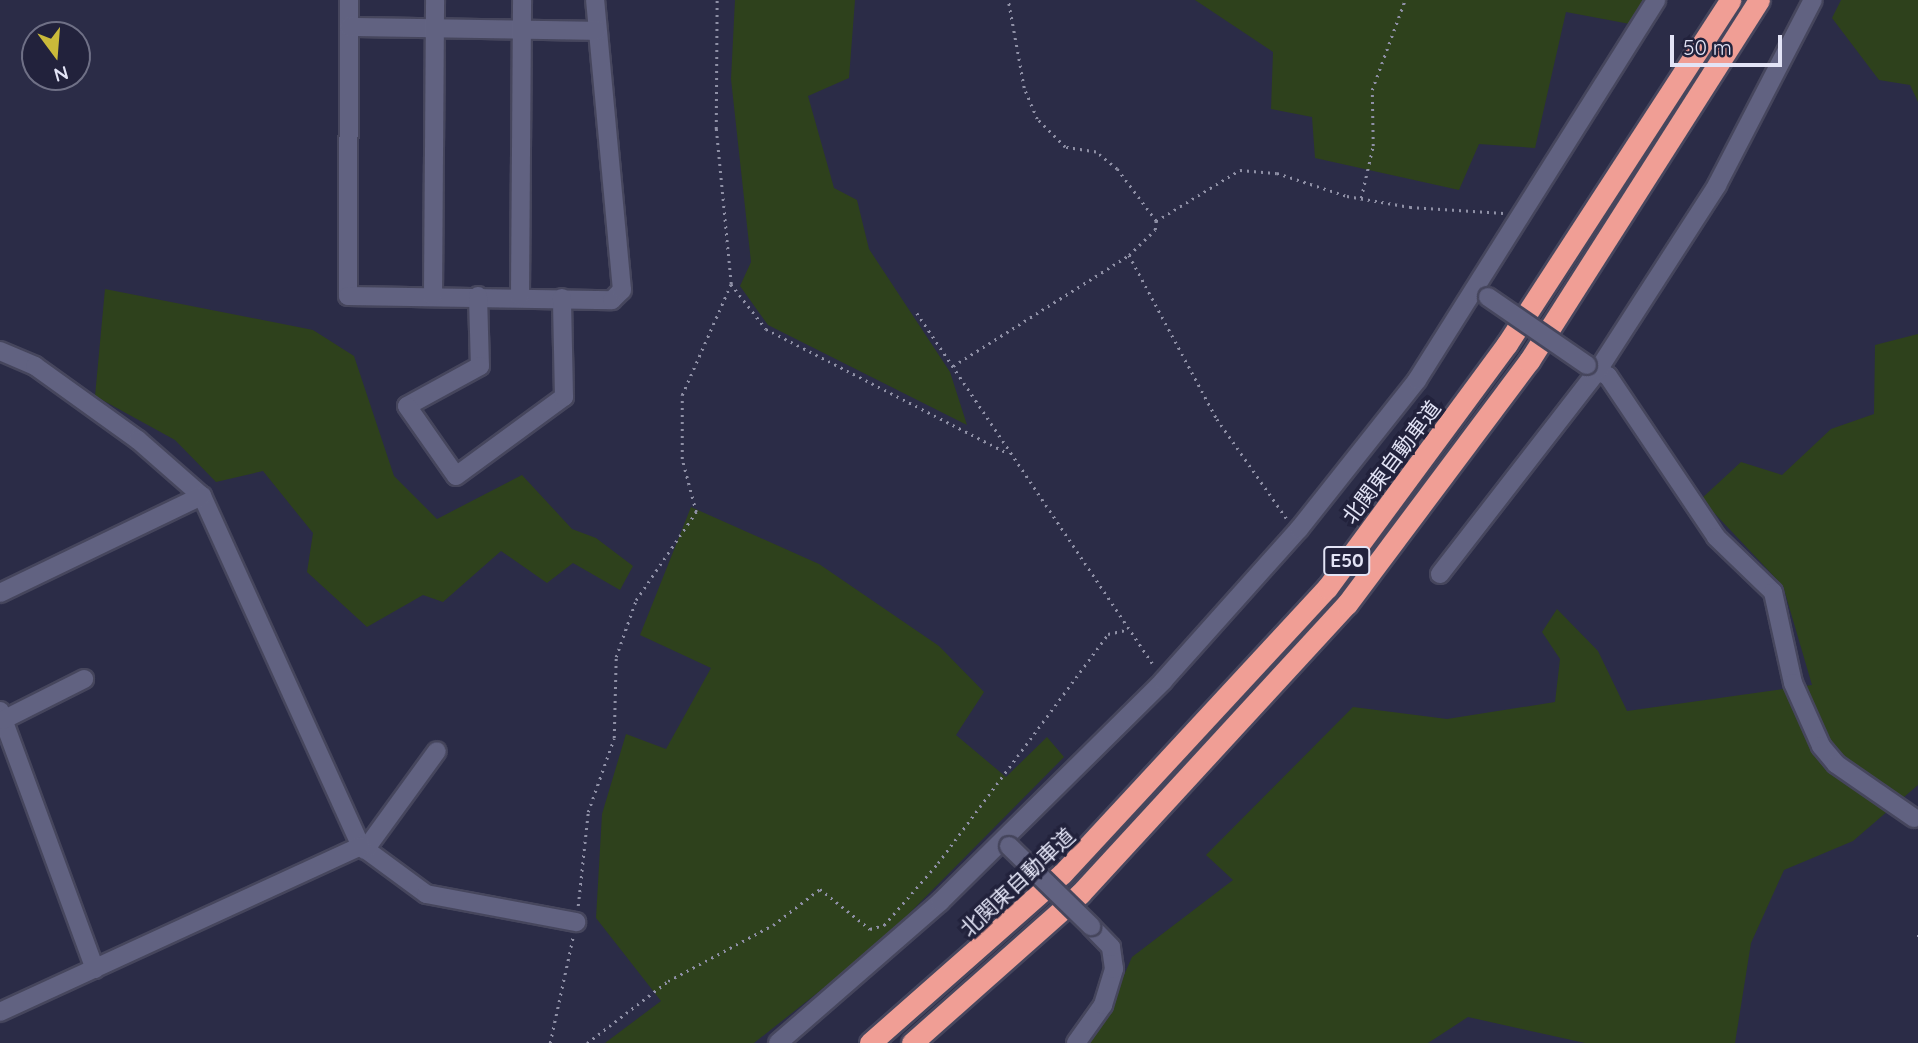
<!DOCTYPE html>
<html>
<head>
<meta charset="utf-8">
<style>
	body { margin:0 }
	#map { position:relative; width:1918px; height:1043px; overflow:hidden; background:#2b2c47; font-family:Quicksand,"Noto Sans JP",sans-serif }
	div>[style] { position:absolute }
	.green>* { inset:0; background:#2e411c }
	.path>* { height:2.5px; margin-top:-1.25px; transform-origin:0; background:repeating-linear-gradient(90deg,#8f90a6 0 2px,transparent 0 7px) }
	.roads { filter:drop-shadow(2px 0 #46465d) drop-shadow(-2px 0 #46465d) drop-shadow(0 2px #46465d) drop-shadow(0 -2px #46465d) }
	.street>* { height:18px; margin:-9px; padding:0 9px; transform-origin:9px; border-radius:9px; background:#616281 }
	.highway>* { height:21px; margin:-10.5px; padding:0 10.5px; transform-origin:10.5px; border-radius:10.5px; background:#f09e95 }
	.bridges { filter:drop-shadow(2px 0 #46465d) drop-shadow(-2px 0 #46465d) drop-shadow(0 2px #46465d) drop-shadow(0 -2px #46465d) }
	.street-bridge>* { height:18px; margin:-9px; padding:0 9px; transform-origin:9px; border-radius:9px; background:#616281 }
	span { translate:-50% -50%; white-space:nowrap; text-align:center; line-height:1.15; -webkit-text-stroke:7px #22223c; paint-order:stroke }
	.shield-label span { padding:2px 5px; background:#22223c; border:2px solid; border-radius:5px; -webkit-text-stroke-width:0 }
	.shield-label { font-size:19px; color:#e3e4f6; font-weight:700 }
	.street-label { font-size:21px; color:#e3e4f6 }
	.north { position:absolute; left:21px; top:21px; width:70px; height:70px; box-sizing:border-box; background:#22223c; border:2px solid #6f7086; border-radius:50%; rotate:164deg; font-size:19px; font-weight:700; line-height:28px; text-align:center; color:#e3e4f6 }
	.north::after { content:''; display:block; margin:auto; width:24px; height:32px; background:#caba3a; clip-path:polygon(50% 0,100% 100%,50% 72%,0 100%) }
	.scale { position:absolute; left:1670px; top:35px; width:112px; height:32px; box-sizing:border-box; border:4px solid #e3e4f6; border-top:0; padding-left:9px; font-size:21px; line-height:24px; white-space:nowrap; color:#e3e4f6; -webkit-text-stroke:5px #22223c; paint-order:stroke }
</style>
</head>
<body>
<div id="map">
	<div class="green">
		<div style="clip-path:polygon(735px 0,855px 0,849px 78px,808px 96px,834px 188px,857px 200px,869px 249px,950px 372px,967px 425px,768px 325px,740px 286px,751px 262px,731px 79px)"></div>
		<div style="clip-path:polygon(1195px 0,1644px 0,1630px 24px,1566px 12px,1535px 148px,1479px 144px,1459px 190px,1315px 158px,1312px 117px,1271px 109px,1273px 52px)"></div>
		<div style="clip-path:polygon(1841px 0,1918px 0,1918px 102px,1910px 85px,1879px 80px,1832px 18px)"></div>
		<div style="clip-path:polygon(105px 289px,313px 330px,354px 356px,394px 476px,437px 519px,522px 475px,572px 529px,596px 538px,633px 566px,620px 590px,573px 563px,547px 583px,501px 551px,443px 602px,423px 595px,367px 627px,307px 572px,313px 533px,263px 471px,216px 482px,175px 440px,95px 396px)"></div>
		<div style="clip-path:polygon(1918px 334px,1918px 785px,1853px 841px,1784px 870px,1751px 943px,1735px 1043px,1585px 1043px,1468px 1017px,1428px 1043px,1083px 1043px,1109px 1009px,1132px 957px,1233px 880px,1206px 855px,1353px 707px,1447px 719px,1555px 702px,1560px 659px,1542px 632px,1557px 609px,1598px 651px,1627px 711px,1812px 685px,1783px 586px,1701px 499px,1741px 462px,1782px 475px,1831px 429px,1874px 414px,1875px 345px)"></div>
		<div style="clip-path:polygon(691px 507px,819px 564px,939px 646px,984px 692px,956px 735px,1006px 777px,1047px 737px,1064px 757px,878px 945px,754px 1043px,605px 1043px,661px 1001px,596px 918px,602px 814px,626px 734px,666px 749px,711px 668px,640px 635px)"></div>
	</div>
	<div class="path">
		<div style="left:1361px;top:198px;width:53px;rotate:-77deg"></div>
		<div style="left:1373px;top:146px;width:56px;rotate:-91deg"></div>
		<div style="left:1372px;top:90px;width:96px;rotate:-69.9deg"></div>
		<div style="left:1156px;top:221px;width:98px;rotate:-31.3deg"></div>
		<div style="left:1240px;top:170px;width:37px;rotate:5deg"></div>
		<div style="left:1277px;top:173px;width:74px;rotate:18.2deg"></div>
		<div style="left:1347px;top:196px;width:64px;rotate:9.9deg"></div>
		<div style="left:1410px;top:207px;width:94px;rotate:3.7deg"></div>
		<div style="left:1129px;top:255px;width:186px;rotate:61.8deg"></div>
		<div style="left:1217px;top:419px;width:122px;rotate:55deg"></div>
		<div style="left:731px;top:284px;width:57px;rotate:52.1deg"></div>
		<div style="left:766px;top:329px;width:269px;rotate:27.2deg"></div>
		<div style="left:917px;top:313px;width:425px;rotate:56.1deg"></div>
		<div style="left:953px;top:366px;width:208px;rotate:-32.2deg"></div>
		<div style="left:1129px;top:255px;width:36px;rotate:-44deg"></div>
		<div style="left:1155px;top:230px;width:9px;rotate:-84deg"></div>
		<div style="left:1156px;top:221px;width:65px;rotate:-126.9deg"></div>
		<div style="left:1117px;top:169px;width:27px;rotate:-141deg"></div>
		<div style="left:1096px;top:152px;width:31px;rotate:-171deg"></div>
		<div style="left:1065px;top:147px;width:40px;rotate:-135deg"></div>
		<div style="left:1037px;top:119px;width:34px;rotate:-113deg"></div>
		<div style="left:1024px;top:88px;width:89px;rotate:-100.3deg"></div>
		<div style="left:578px;top:906px;width:95px;rotate:-83.9deg"></div>
		<div style="left:588px;top:812px;width:78px;rotate:-70.6deg"></div>
		<div style="left:614px;top:738px;width:81px;rotate:-88.6deg"></div>
		<div style="left:616px;top:657px;width:60px;rotate:-70.7deg"></div>
		<div style="left:636px;top:600px;width:107px;rotate:-55.7deg"></div>
		<div style="left:696px;top:512px;width:55px;rotate:-104.8deg"></div>
		<div style="left:682px;top:459px;width:64px;rotate:-90deg"></div>
		<div style="left:682px;top:395px;width:121px;rotate:-66.2deg"></div>
		<div style="left:731px;top:284px;width:156px;rotate:-95.5deg"></div>
		<div style="left:716px;top:129px;width:129px;rotate:-89.6deg"></div>
		<div style="left:1917px;top:936px;width:1px"></div>
		<div style="left:550px;top:1043px;width:108px;rotate:-77.8deg"></div>
		<div style="left:587px;top:1043px;width:102px;rotate:-37.4deg"></div>
		<div style="left:668px;top:981px;width:119px;rotate:-28.1deg"></div>
		<div style="left:773px;top:925px;width:59px;rotate:-37.5deg"></div>
		<div style="left:820px;top:889px;width:64px;rotate:38.7deg"></div>
		<div style="left:870px;top:929px;width:15px;rotate:-16deg"></div>
		<div style="left:884px;top:925px;width:82px;rotate:-48.9deg"></div>
		<div style="left:938px;top:863px;width:285px;rotate:-53.4deg"></div>
		<div style="left:1108px;top:634px;width:18px;rotate:-13deg"></div>
	</div>
	<div class="roads">
		<div class="street">
			<div style="left:349px;top:0;width:296px;rotate:90.2deg"></div>
			<div style="left:348px;top:296px;width:264px;rotate:0.9deg"></div>
			<div style="left:612px;top:300px;width:14px;rotate:-45deg"></div>
			<div style="left:622px;top:290px;width:291px;rotate:-95.3deg"></div>
			<div style="left:349px;top:27px;width:248px;rotate:0.9deg"></div>
			<div style="left:433px;top:296px;width:296px;rotate:-89.6deg"></div>
			<div style="left:478px;top:296px;width:70px;rotate:88.4deg"></div>
			<div style="left:480px;top:366px;width:83px;rotate:151.3deg"></div>
			<div style="left:407px;top:406px;width:85px;rotate:55deg"></div>
			<div style="left:456px;top:476px;width:134px;rotate:-36.2deg"></div>
			<div style="left:564px;top:397px;width:99px;rotate:-91.2deg"></div>
			<div style="left:520px;top:296px;width:296px;rotate:-89.6deg"></div>
			<div style="left:0;top:351px;width:38px;rotate:23deg"></div>
			<div style="left:35px;top:366px;width:127px;rotate:35.7deg"></div>
			<div style="left:138px;top:440px;width:85px;rotate:41.2deg"></div>
			<div style="left:202px;top:496px;width:384px;rotate:65.6deg"></div>
			<div style="left:361px;top:846px;width:81px;rotate:36.4deg"></div>
			<div style="left:426px;top:894px;width:153px;rotate:10.6deg"></div>
			<div style="left:1587px;top:365px;width:24px;rotate:28deg"></div>
			<div style="left:1608px;top:376px;width:194px;rotate:56.1deg"></div>
			<div style="left:1716px;top:537px;width:79px;rotate:44deg"></div>
			<div style="left:1773px;top:592px;width:93px;rotate:77.6deg"></div>
			<div style="left:1793px;top:683px;width:69px;rotate:66deg"></div>
			<div style="left:1821px;top:746px;width:23px;rotate:50deg"></div>
			<div style="left:1836px;top:764px;width:95px;rotate:34.7deg"></div>
			<div style="left:1440px;top:574px;width:258px;rotate:-52.2deg"></div>
			<div style="left:1598px;top:370px;width:220px;rotate:-57.2deg"></div>
			<div style="left:1717px;top:185px;width:208px;rotate:-62.6deg"></div>
			<div style="left:0;top:593px;width:224px;rotate:-25.7deg"></div>
			<div style="left:0;top:711px;width:275px;rotate:69.8deg"></div>
			<div style="left:3px;top:720px;width:91px;rotate:-26.8deg"></div>
			<div style="left:365px;top:850px;width:122px;rotate:-54deg"></div>
			<div style="left:0;top:1012px;width:397px;rotate:-24.7deg"></div>
			<div style="left:778px;top:1043px;width:215px;rotate:-41deg"></div>
			<div style="left:940px;top:902px;width:314px;rotate:-44.7deg"></div>
			<div style="left:1163px;top:681px;width:204px;rotate:-48.2deg"></div>
			<div style="left:1299px;top:529px;width:190px;rotate:-51.6deg"></div>
			<div style="left:1417px;top:380px;width:449px;rotate:-57.8deg"></div>
			<div style="left:1076px;top:1043px;width:47px;rotate:-54.6deg"></div>
			<div style="left:1103px;top:1005px;width:38px;rotate:-73deg"></div>
			<div style="left:1114px;top:969px;width:22px;rotate:-98deg"></div>
			<div style="left:1111px;top:947px;width:29px;rotate:-134deg"></div>
		</div>
		<div class="highway">
			<div style="left:870px;top:1043px;width:256px;rotate:-41.4deg"></div>
			<div style="left:1062px;top:874px;width:390px;rotate:-47.2deg"></div>
			<div style="left:1327px;top:588px;width:303px;rotate:-53.6deg"></div>
			<div style="left:1507px;top:344px;width:410px;rotate:-57deg"></div>
			<div style="left:912px;top:1043px;width:225px;rotate:-41.6deg"></div>
			<div style="left:1080px;top:894px;width:394px;rotate:-47.4deg"></div>
			<div style="left:1347px;top:604px;width:304px;rotate:-53.2deg"></div>
			<div style="left:1529px;top:361px;width:428px;rotate:-57.5deg"></div>
		</div>
	</div>
	<div class="bridges">
		<div class="street-bridge">
			<div style="left:1488px;top:297px;width:120px;rotate:34.5deg"></div>
			<div style="left:1009px;top:846px;width:115px;rotate:44.3deg"></div>
		</div>
	</div>
	<div class="shield-label">
		<span style="left:1347px;top:561px">E50</span>
	</div>
	<div class="street-label">
		<span style="left:1391px;top:462px;rotate:-53deg">北関東自動車道</span>
		<span style="left:1017px;top:882px;rotate:-43deg">北関東自動車道</span>
	</div>
	<div class="north">N</div>
	<div class="scale">50 m</div>
</div>
</body>
</html>
